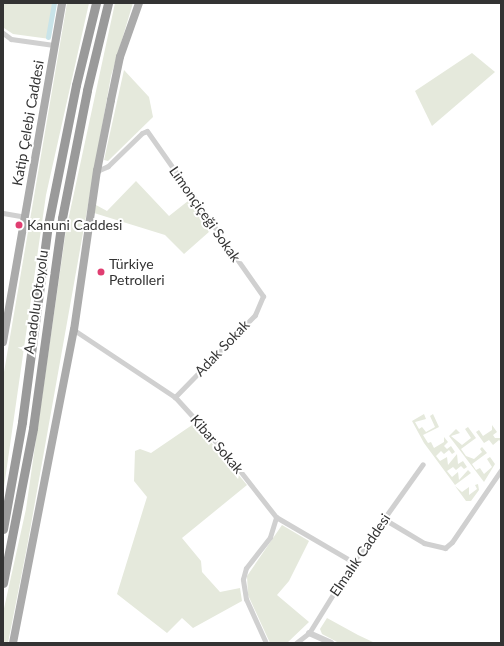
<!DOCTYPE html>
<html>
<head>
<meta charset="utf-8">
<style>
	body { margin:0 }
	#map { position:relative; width:504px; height:646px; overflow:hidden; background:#fff; font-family:Lato,sans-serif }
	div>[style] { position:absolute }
	.green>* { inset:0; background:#e5e9dc }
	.canal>* { height:5px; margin:-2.5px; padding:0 2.5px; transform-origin:2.5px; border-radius:2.5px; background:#c9e4e9 }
	.minor>* { height:5px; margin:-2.5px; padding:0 2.5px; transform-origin:2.5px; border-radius:2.5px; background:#d0d0d0 }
	.tertiary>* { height:6px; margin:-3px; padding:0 3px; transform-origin:3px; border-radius:3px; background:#d0d0d0 }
	.primary>* { height:8px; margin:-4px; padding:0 4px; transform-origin:4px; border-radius:4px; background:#ababab }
	.motorway>* { height:9px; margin:-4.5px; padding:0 4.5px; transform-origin:4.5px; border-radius:4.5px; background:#9a9a9a }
	.dots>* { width:11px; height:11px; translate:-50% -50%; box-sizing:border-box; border:2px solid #fff; border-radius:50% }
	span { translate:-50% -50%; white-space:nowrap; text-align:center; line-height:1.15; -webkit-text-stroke:4px #fff; paint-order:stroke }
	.street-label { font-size:14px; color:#333 }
	.poi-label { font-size:14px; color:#333 }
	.left { translate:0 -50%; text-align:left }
	.frame { position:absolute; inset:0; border:4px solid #333; pointer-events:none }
</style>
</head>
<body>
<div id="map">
	<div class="green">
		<div style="clip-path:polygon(3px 3px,56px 3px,50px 39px,13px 34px,4px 28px)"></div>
		<div style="clip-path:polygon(67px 3px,89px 3px,46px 195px,3px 494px,3px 378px)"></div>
		<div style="clip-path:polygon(115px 3px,133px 3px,111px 76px,27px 547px,8px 643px,3px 643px,3px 613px,26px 509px,66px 230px)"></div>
		<div style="clip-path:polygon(472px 53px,495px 72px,432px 126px,415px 91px)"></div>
		<div style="clip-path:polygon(124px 70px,149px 97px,153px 117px,108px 161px,104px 160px)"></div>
		<div style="clip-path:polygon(136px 181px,169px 216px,188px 201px,210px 231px,184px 254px,165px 235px,94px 213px,96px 205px,107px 211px)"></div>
		<div style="clip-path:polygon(424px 414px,426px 419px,415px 422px,419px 429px,422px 427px,426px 432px,435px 427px,430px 416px,433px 414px,439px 427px,423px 435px,428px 443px,431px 442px,434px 448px,444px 442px,444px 437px,448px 442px,444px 446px,447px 449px,451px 446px,455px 452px,452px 454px,449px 450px,444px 454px,441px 451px,436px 456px,440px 461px,447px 457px,448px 465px,457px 454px,458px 464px,463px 461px,467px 467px,464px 469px,461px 466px,456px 470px,453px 467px,447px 471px,452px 477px,458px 472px,459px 480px,468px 470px,471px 473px,455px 485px,424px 443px,412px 421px)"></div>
		<div style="clip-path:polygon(195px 423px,247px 485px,182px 538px,201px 561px,202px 572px,220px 592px,240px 588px,242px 601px,193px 628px,182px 618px,167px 633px,117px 594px,147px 497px,134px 481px,135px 451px,140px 449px,151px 453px)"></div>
		<div style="clip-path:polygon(492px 425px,497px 432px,493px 435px,495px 438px,501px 438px,501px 442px,499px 440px,493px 445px,489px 440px,484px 443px,476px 432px,479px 430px,483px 436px,492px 430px)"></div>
		<div style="clip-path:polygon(468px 427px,476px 438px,461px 449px,466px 456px,474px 459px,482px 452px,480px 449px,482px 447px,487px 453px,472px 464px,476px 470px,480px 468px,484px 474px,492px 467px,487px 459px,490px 457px,495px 464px,484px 482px,449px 436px,456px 429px,460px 433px,451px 436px,462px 445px,471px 438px,465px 429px)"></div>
		<div style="clip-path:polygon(478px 484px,479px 490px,471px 501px,466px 501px,455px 486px,462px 492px,469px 487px,469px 495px,477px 489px,475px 485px)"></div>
		<div style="clip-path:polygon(282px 525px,309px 541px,289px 581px,277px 595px,309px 622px,287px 643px,270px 643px,248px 595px,247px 576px)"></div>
		<div style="clip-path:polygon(327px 618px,358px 635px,375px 643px,339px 643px,322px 634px,320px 629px)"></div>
	</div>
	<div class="canal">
		<div style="left:48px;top:37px;width:35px;rotate:-80deg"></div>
	</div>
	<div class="minor">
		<div style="left:3px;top:33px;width:10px;rotate:37deg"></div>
		<div style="left:11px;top:39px;width:43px;rotate:7.9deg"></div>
		<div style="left:97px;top:171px;width:12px;rotate:-24deg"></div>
		<div style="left:108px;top:166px;width:47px;rotate:-44.1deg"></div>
		<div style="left:142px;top:133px;width:5px;rotate:-22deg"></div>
		<div style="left:147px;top:131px;width:202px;rotate:54.9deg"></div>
		<div style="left:263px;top:296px;width:21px;rotate:113deg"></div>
		<div style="left:255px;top:315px;width:115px;rotate:134.3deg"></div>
		<div style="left:3px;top:213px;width:22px;rotate:10deg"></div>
		<div style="left:74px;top:330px;width:121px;rotate:33.6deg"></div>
		<div style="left:175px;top:397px;width:76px;rotate:47.7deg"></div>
		<div style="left:226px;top:453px;width:81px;rotate:52deg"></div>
		<div style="left:276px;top:517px;width:89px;rotate:30.3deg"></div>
		<div style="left:384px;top:519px;width:47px;rotate:31deg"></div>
		<div style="left:424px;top:543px;width:22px;rotate:13deg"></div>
		<div style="left:445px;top:548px;width:9px;rotate:-41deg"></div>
		<div style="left:452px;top:542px;width:87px;rotate:-55.8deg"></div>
		<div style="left:266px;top:643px;width:48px;rotate:-114.4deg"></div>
		<div style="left:246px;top:599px;width:20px;rotate:-99deg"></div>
		<div style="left:243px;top:579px;width:11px;rotate:-75deg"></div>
		<div style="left:246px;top:568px;width:39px;rotate:-52deg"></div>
		<div style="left:270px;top:537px;width:21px;rotate:-73deg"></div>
		<div style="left:296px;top:643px;width:16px;rotate:-38deg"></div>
		<div style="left:309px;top:633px;width:84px;rotate:-58.2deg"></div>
		<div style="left:353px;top:562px;width:120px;rotate:-54.5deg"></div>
	</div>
	<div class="tertiary">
		<div style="left:309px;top:633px;width:24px;rotate:24deg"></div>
	</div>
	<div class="primary">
		<div style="left:3px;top:342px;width:344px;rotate:-80.1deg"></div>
		<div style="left:13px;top:643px;width:319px;rotate:-79deg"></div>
		<div style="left:74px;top:330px;width:161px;rotate:-81.8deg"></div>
		<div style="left:97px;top:171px;width:72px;rotate:-78.8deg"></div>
		<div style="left:111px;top:100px;width:44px;rotate:-78.2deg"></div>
		<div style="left:120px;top:57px;width:57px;rotate:-70.6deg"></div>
	</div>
	<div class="motorway">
		<div style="left:3px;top:529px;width:109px;rotate:-79.9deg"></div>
		<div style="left:22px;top:422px;width:199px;rotate:-82.5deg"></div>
		<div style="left:48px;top:225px;width:143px;rotate:-78.7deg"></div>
		<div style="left:76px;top:85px;width:84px;rotate:-76.3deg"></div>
		<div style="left:3px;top:583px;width:158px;rotate:-79deg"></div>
		<div style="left:33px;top:428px;width:212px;rotate:-82.1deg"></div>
		<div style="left:62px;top:218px;width:130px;rotate:-78.9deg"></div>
		<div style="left:87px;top:90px;width:89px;rotate:-76.4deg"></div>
	</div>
	<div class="dots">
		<div style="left:19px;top:225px;background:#e03e71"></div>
		<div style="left:101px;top:272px;background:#e03e71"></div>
	</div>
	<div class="street-label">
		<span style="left:28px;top:123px;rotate:-80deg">Katip Çelebi Caddesi</span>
		<span style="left:205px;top:214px;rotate:55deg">Limonçiçeği Sokak</span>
		<span style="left:36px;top:302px;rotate:-82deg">Anadolu Otoyolu</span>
		<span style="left:222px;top:348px;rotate:-46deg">Adak Sokak</span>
		<span style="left:217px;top:444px;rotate:49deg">Kibar Sokak</span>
		<span style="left:360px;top:555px;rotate:-56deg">Elmalık Caddesi</span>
	</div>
	<div class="poi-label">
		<span class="left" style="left:27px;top:225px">Kanuni Caddesi</span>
		<span class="left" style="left:109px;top:272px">Türkiye<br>Petrolleri</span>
	</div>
	<div class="frame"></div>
</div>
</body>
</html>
